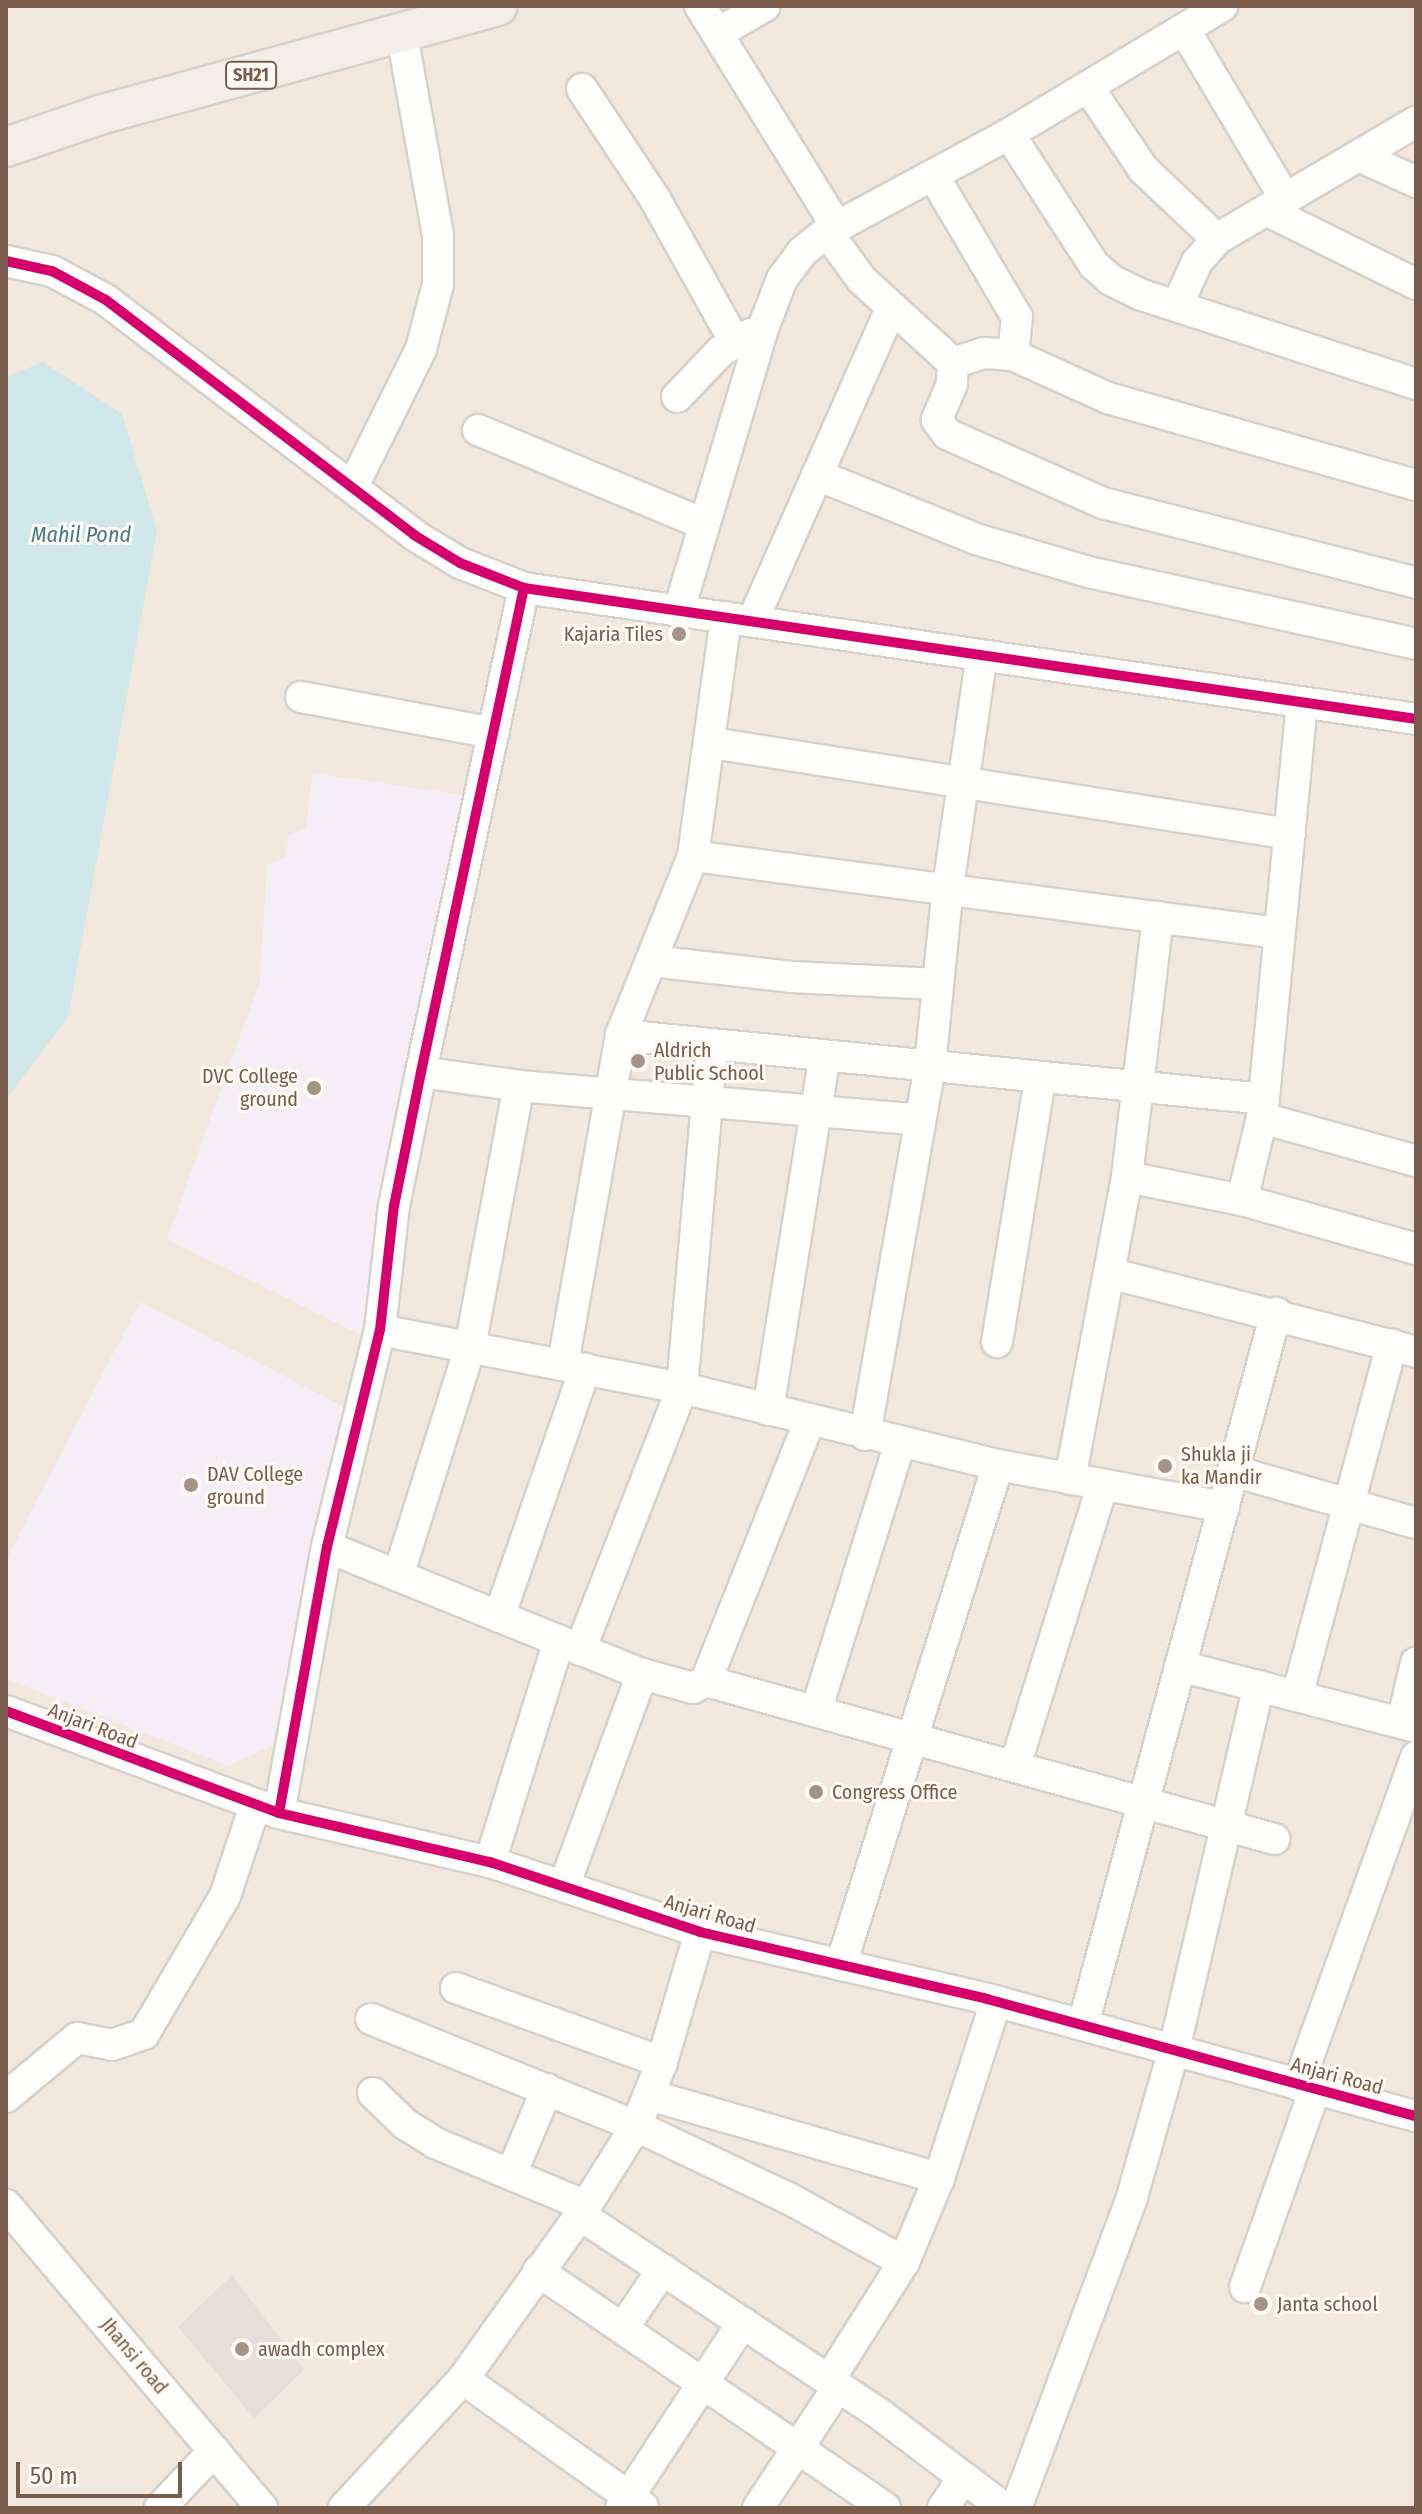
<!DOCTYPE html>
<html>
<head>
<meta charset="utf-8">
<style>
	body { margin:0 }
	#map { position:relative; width:1422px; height:2514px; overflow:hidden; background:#f9f5f0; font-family:"Fira Sans Condensed",sans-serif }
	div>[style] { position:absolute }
	.residential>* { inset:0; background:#f2e8de }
	.education>* { inset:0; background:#f6eef6 }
	.water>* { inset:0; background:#d0e8ea }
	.building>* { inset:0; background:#e6ded7 }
	.roads { filter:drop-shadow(2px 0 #d7d1cb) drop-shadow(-2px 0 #d7d1cb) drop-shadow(0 2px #d7d1cb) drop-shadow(0 -2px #d7d1cb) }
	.minor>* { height:30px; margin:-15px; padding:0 15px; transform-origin:15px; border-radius:15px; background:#fefefd }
	.major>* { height:38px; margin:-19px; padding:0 19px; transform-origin:19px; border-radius:19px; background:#f3eee8 }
	.cycleway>* { height:10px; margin:-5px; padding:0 5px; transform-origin:5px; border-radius:5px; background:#d6006c }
	.dots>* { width:22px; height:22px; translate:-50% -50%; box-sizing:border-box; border:4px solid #fffaf3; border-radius:50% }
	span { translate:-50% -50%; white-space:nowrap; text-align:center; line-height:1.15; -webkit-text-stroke:6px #fffaf3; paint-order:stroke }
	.shield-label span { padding:2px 6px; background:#fffaf3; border:2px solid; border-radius:6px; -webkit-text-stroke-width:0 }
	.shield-label { font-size:18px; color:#7a5c4d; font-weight:700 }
	.poi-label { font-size:20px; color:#7a5c4d }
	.right { translate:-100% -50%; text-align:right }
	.left { translate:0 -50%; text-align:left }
	.street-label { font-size:20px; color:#7a5c4d }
	.water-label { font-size:22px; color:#437c86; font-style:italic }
	.frame { position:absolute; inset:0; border:8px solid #7a5c4d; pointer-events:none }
	.scale { position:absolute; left:16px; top:2462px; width:166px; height:36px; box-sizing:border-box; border:4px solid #7a5c4d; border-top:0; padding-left:10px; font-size:24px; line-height:28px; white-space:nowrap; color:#7a5c4d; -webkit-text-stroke:6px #fffaf3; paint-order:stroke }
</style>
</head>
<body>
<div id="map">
	<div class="residential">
		<div style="clip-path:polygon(6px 6px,1416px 6px,1416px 2508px,6px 2508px)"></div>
	</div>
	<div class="education">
		<div style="clip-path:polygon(313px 773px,469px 796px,365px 1337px,167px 1239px,260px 981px,267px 864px,285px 858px,289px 835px,306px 827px)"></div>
		<div style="clip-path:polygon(140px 1302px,352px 1411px,281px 1741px,229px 1766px,6px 1679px,6px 1560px)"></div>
	</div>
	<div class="water">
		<div style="clip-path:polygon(43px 362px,122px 414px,157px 531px,68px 1017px,6px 1099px,6px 377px)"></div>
	</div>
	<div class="building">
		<div style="clip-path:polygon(232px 2275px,304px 2370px,254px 2418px,178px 2327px)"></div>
	</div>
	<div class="roads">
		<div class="minor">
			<div style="left:700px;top:6px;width:260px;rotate:58.2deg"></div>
			<div style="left:1184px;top:29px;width:199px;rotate:59.2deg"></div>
			<div style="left:718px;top:33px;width:54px;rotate:-29.9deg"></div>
			<div style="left:1088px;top:87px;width:99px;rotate:56.1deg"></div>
			<div style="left:1143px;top:169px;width:102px;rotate:43.4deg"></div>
			<div style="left:582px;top:89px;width:132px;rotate:56.4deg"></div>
			<div style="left:655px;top:199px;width:164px;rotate:60.8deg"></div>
			<div style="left:1009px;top:134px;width:156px;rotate:57deg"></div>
			<div style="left:1094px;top:265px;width:23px;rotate:41deg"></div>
			<div style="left:1111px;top:280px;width:34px;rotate:26deg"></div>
			<div style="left:1142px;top:295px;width:288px;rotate:18deg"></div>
			<div style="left:1359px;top:156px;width:63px;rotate:24.5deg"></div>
			<div style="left:933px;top:175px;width:165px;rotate:59.4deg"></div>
			<div style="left:1017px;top:317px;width:38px;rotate:96deg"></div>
			<div style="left:1268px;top:211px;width:165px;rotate:26.3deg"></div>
			<div style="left:827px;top:232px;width:59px;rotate:53.9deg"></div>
			<div style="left:862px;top:280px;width:123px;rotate:42.4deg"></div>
			<div style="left:953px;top:363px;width:21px;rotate:93deg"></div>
			<div style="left:952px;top:384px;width:39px;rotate:113deg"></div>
			<div style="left:937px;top:420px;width:17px;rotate:54deg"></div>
			<div style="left:947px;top:434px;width:171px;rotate:23.9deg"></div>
			<div style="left:1103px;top:503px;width:323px;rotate:14.3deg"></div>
			<div style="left:6px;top:261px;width:47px;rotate:12.3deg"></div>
			<div style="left:52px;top:271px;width:61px;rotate:28.2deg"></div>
			<div style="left:106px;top:300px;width:387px;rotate:37.3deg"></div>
			<div style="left:414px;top:535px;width:54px;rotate:31.3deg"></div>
			<div style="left:460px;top:563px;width:69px;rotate:21.3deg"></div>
			<div style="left:524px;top:588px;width:902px;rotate:8.35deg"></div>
			<div style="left:1177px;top:306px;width:48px;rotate:-65.6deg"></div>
			<div style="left:1197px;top:262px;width:30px;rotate:-49deg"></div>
			<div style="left:1217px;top:239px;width:231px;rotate:-30.5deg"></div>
			<div style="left:953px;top:363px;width:33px;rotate:-18deg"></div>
			<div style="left:984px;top:353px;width:29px;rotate:4deg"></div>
			<div style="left:1013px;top:355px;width:104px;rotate:24.4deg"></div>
			<div style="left:1108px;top:398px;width:320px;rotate:15.8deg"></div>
			<div style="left:677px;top:397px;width:64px;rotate:-46.3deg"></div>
			<div style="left:721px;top:351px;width:34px;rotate:-30deg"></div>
			<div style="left:478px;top:430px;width:245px;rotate:22.6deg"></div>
			<div style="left:817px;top:475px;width:171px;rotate:21.9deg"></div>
			<div style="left:976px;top:539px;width:118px;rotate:16.3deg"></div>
			<div style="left:1089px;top:572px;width:335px;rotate:12.4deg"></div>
			<div style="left:353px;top:486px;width:153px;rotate:-63.6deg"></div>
			<div style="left:421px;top:349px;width:67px;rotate:-75.3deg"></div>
			<div style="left:438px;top:284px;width:49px;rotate:-90deg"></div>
			<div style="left:438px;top:235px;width:203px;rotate:-100.2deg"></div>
			<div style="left:679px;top:610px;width:294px;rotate:-73.4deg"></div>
			<div style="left:763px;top:328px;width:53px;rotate:-68.8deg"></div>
			<div style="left:782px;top:279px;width:34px;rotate:-53deg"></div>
			<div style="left:802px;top:252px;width:32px;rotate:-39deg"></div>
			<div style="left:827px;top:232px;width:207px;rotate:-28.3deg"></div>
			<div style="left:1009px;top:134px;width:249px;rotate:-31deg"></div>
			<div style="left:753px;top:620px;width:341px;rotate:-66.1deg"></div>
			<div style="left:301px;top:697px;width:196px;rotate:10.6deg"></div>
			<div style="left:712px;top:743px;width:585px;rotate:8.95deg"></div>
			<div style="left:693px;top:856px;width:589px;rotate:7.51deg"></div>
			<div style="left:651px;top:961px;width:141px;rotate:6.5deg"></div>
			<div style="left:791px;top:977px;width:147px;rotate:2.7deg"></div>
			<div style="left:621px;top:1035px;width:646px;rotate:5.68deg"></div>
			<div style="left:421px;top:1072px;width:99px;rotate:8.1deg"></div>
			<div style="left:519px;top:1086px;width:402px;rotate:4.8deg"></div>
			<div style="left:1262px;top:1118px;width:160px;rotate:15.6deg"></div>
			<div style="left:1127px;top:1177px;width:117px;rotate:11.3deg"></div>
			<div style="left:1242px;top:1200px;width:181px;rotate:15.7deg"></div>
			<div style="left:1242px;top:1200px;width:84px;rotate:-76.3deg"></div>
			<div style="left:1262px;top:1118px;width:417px;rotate:-84.5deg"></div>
			<div style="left:1109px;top:1273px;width:317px;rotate:14.4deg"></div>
			<div style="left:380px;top:1330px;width:308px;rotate:10.9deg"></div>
			<div style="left:682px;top:1388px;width:325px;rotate:13.7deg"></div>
			<div style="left:998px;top:1465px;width:230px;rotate:10.5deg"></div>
			<div style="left:997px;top:1342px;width:266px;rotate:-80.7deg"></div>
			<div style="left:563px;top:1364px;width:334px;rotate:-80deg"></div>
			<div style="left:621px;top:1035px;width:193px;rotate:-68.1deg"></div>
			<div style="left:693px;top:856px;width:241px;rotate:-82.1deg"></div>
			<div style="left:768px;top:1410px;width:359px;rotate:-80.9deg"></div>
			<div style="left:865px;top:1435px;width:375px;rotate:-80deg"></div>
			<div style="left:930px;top:1066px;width:180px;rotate:-84.3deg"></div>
			<div style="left:948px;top:887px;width:234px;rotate:-81.7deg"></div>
			<div style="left:1233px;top:1471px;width:190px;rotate:15.9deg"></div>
			<div style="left:1070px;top:1479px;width:307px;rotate:-79.3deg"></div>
			<div style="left:1127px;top:1177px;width:262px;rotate:-83.2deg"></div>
			<div style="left:327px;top:1547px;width:340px;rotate:22deg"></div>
			<div style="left:642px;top:1674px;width:53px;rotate:15.4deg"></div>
			<div style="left:693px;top:1688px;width:15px;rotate:-28deg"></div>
			<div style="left:706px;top:1681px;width:281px;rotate:-68.3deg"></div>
			<div style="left:398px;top:1576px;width:240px;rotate:-72.5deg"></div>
			<div style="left:470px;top:1347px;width:266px;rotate:-79.4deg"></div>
			<div style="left:499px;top:1617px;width:263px;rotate:-70.9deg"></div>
			<div style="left:580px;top:1650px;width:281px;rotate:-68.7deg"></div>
			<div style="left:682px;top:1388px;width:345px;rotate:-85deg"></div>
			<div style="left:1180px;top:1666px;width:244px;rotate:14.5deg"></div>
			<div style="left:706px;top:1681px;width:590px;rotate:15.54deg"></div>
			<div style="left:1297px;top:1696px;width:364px;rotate:-74.9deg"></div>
			<div style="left:6px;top:1711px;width:291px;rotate:20.5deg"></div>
			<div style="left:279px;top:1813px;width:217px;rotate:13.1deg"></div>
			<div style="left:490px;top:1862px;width:221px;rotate:18.4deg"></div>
			<div style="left:700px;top:1932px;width:295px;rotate:13.1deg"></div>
			<div style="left:987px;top:1999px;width:445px;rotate:15.3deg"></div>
			<div style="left:816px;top:1711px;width:281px;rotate:-72.6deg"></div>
			<div style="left:1402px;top:1723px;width:62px;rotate:-76.9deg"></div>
			<div style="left:1015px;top:1766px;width:293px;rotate:-72.7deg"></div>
			<div style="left:279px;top:1813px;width:270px;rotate:-79.8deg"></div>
			<div style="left:327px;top:1547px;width:223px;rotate:-76.3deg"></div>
			<div style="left:380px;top:1330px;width:125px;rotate:-83.6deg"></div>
			<div style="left:394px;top:1206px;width:137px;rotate:-78.6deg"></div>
			<div style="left:421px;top:1072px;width:495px;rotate:-78deg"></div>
			<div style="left:490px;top:1862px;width:232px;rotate:-72.7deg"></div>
			<div style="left:564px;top:1886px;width:226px;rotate:-69.8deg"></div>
			<div style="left:841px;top:1965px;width:524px;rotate:-72.57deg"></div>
			<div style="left:456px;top:1988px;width:219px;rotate:19.8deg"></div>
			<div style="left:371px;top:2019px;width:286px;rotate:22deg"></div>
			<div style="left:636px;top:2126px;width:170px;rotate:25.4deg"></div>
			<div style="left:790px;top:2199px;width:130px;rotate:28.9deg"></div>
			<div style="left:1083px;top:2025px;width:738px;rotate:-74.83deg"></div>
			<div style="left:1298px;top:2085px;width:349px;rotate:-70.2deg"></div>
			<div style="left:373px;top:2093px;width:45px;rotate:44.1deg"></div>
			<div style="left:405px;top:2124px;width:36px;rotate:32deg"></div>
			<div style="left:435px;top:2143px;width:164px;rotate:22.6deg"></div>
			<div style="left:649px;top:2095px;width:302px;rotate:16deg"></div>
			<div style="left:6px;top:2097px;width:92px;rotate:-39.7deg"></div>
			<div style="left:77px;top:2038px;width:36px;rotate:11deg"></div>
			<div style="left:112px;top:2045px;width:34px;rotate:-19deg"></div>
			<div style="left:144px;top:2034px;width:160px;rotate:-59.6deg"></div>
			<div style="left:225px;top:1896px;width:95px;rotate:-71.6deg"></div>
			<div style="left:512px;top:2172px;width:90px;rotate:-67.1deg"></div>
			<div style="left:6px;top:2205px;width:397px;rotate:49.8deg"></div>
			<div style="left:580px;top:2215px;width:361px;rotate:33.6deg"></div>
			<div style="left:881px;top:2415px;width:154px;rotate:37.1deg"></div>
			<div style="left:538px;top:2271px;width:420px;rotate:34.3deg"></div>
			<div style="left:1245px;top:2287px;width:210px;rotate:-70.5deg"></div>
			<div style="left:623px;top:2328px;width:71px;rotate:-55.9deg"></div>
			<div style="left:463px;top:2379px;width:221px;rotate:35.4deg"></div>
			<div style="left:160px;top:2508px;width:79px;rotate:-46.5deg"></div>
			<div style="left:344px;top:2508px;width:176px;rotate:-47.3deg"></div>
			<div style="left:463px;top:2379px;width:201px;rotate:-54.5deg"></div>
			<div style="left:580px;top:2215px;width:105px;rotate:-57.8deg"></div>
			<div style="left:636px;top:2126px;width:69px;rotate:-67.9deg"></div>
			<div style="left:662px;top:2062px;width:135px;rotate:-73.7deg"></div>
			<div style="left:621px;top:2508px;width:222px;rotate:-56.7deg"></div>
			<div style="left:758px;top:2508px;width:145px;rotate:-56.5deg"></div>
			<div style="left:838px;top:2387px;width:11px;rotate:-142deg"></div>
			<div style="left:829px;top:2380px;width:140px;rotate:-57.6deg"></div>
			<div style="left:904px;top:2262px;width:91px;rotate:-67.4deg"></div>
			<div style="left:939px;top:2178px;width:186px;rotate:-72.1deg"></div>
			<div style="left:943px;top:2508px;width:37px;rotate:-56deg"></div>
			<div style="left:1016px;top:2508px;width:332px;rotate:-69.5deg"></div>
			<div style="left:1132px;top:2197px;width:153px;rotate:-74.1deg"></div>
			<div style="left:1174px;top:2050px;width:374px;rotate:-76.9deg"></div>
		</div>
		<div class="major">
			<div style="left:6px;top:147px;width:102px;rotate:-18.8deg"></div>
			<div style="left:103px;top:114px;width:409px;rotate:-15.3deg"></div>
		</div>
	</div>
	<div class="cycleway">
		<div style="left:6px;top:261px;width:47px;rotate:12.3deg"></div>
		<div style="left:52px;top:271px;width:61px;rotate:28.2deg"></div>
		<div style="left:106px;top:300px;width:387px;rotate:37.3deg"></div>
		<div style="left:414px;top:535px;width:54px;rotate:31.3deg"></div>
		<div style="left:460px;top:563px;width:69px;rotate:21.3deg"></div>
		<div style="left:524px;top:588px;width:902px;rotate:8.35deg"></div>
		<div style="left:6px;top:1711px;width:291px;rotate:20.5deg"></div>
		<div style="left:279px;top:1813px;width:217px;rotate:13.1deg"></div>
		<div style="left:490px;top:1862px;width:221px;rotate:18.4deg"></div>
		<div style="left:700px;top:1932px;width:295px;rotate:13.1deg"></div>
		<div style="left:987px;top:1999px;width:445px;rotate:15.3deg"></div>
		<div style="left:279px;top:1813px;width:270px;rotate:-79.8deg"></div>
		<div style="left:327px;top:1547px;width:223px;rotate:-76.3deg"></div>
		<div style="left:380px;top:1330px;width:125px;rotate:-83.6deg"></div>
		<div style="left:394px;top:1206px;width:137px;rotate:-78.6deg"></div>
		<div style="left:421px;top:1072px;width:495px;rotate:-78deg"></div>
	</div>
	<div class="dots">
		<div style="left:679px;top:634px;background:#a69286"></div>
		<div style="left:638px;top:1061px;background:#a69286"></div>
		<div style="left:314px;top:1088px;background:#a69286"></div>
		<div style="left:1165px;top:1466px;background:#a69286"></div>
		<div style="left:191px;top:1485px;background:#a69286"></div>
		<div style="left:816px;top:1792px;background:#a69286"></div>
		<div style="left:1261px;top:2304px;background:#a69286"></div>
		<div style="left:242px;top:2349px;background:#a69286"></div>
	</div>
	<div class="shield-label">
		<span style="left:251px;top:75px">SH21</span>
	</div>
	<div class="poi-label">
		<span class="right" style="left:663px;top:634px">Kajaria Tiles</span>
		<span class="left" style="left:654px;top:1062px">Aldrich<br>Public School</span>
		<span class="right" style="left:298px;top:1088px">DVC College<br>ground</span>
		<span class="left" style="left:1181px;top:1466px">Shukla ji<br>ka Mandir</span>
		<span class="left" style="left:207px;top:1486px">DAV College<br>ground</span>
		<span class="left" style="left:832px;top:1792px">Congress Office</span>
		<span class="left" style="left:1277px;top:2304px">Janta school</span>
		<span class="left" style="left:258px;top:2349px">awadh complex</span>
	</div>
	<div class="street-label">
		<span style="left:93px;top:1726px;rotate:21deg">Anjari Road</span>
		<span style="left:710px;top:1914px;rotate:16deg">Anjari Road</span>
		<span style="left:1337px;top:2076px;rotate:15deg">Anjari Road</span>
		<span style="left:134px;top:2356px;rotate:50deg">Jhansi road</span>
	</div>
	<div class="water-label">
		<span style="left:81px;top:535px">Mahil Pond</span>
	</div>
	<div class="frame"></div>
	<div class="scale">50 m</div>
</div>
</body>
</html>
